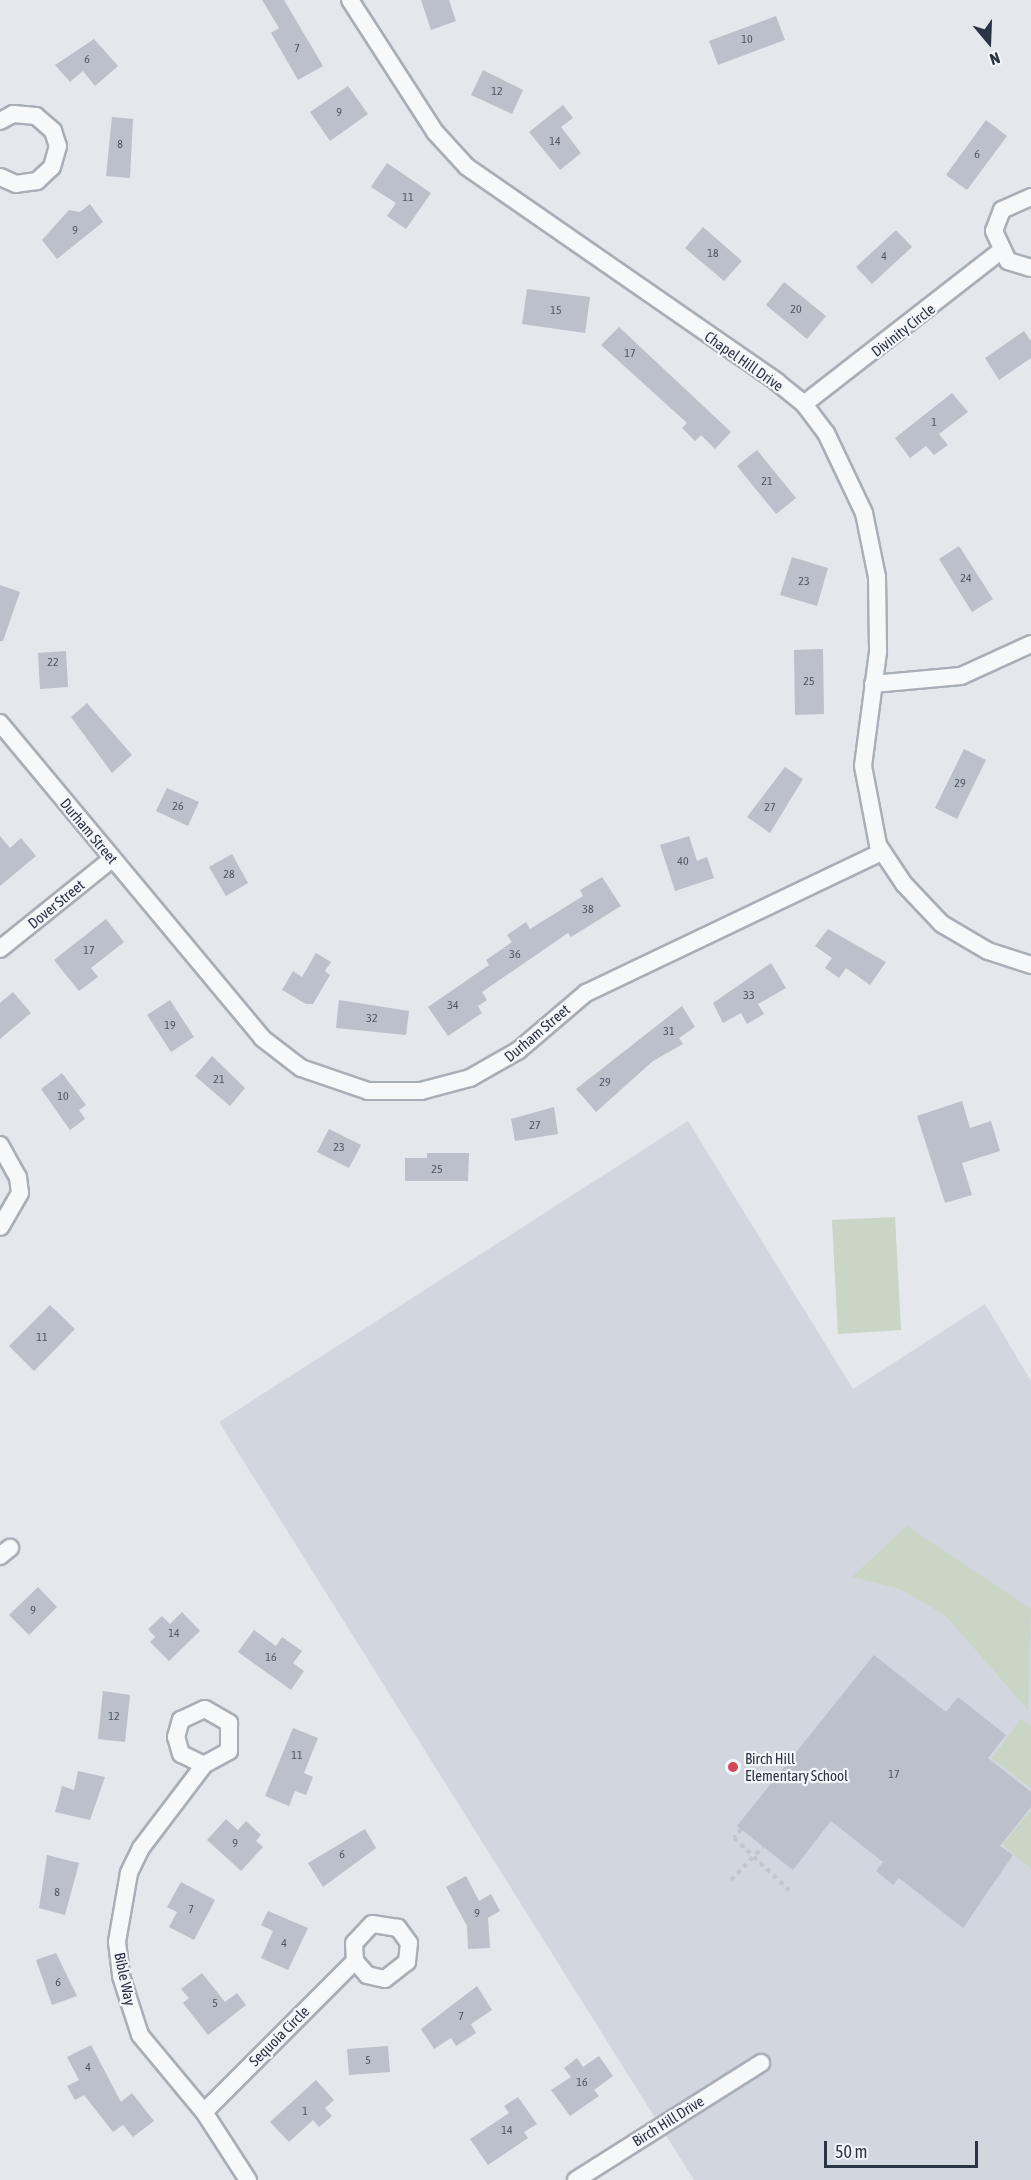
<!DOCTYPE html>
<html>
<head>
<meta charset="utf-8">
<style>
	body { margin:0 }
	#map { position:relative; width:1031px; height:2180px; overflow:hidden; background:#e4e7ec; font-family:"Asap Condensed",sans-serif }
	div>[style] { position:absolute }
	.built>* { inset:0; background:#d2d6de }
	.green>* { inset:0; background:#c9d6c5 }
	.building>* { inset:0; background:#bbc0ca }
	.path>* { height:4px; margin-top:-2px; transform-origin:0; background:repeating-linear-gradient(90deg,#c2c5cb 0 4.5px,transparent 0 9px) }
	.roads { filter:drop-shadow(2px 0 #a9aeb7) drop-shadow(-2px 0 #a9aeb7) drop-shadow(0 2px #a9aeb7) drop-shadow(0 -2px #a9aeb7) }
	.street>* { height:16px; margin:-8px; padding:0 8px; transform-origin:8px; border-radius:8px; background:#f7f8fa }
	.dots>* { width:16px; height:16px; translate:-50% -50%; box-sizing:border-box; border:3px solid #f4f6f9; border-radius:50% }
	span { translate:-50% -50%; white-space:nowrap; text-align:center; line-height:1.15; -webkit-text-stroke:4.5px #f4f6f9; paint-order:stroke }
	.number-label { font-size:12px; color:#4f5766 }
	.number-label span { -webkit-text-stroke-width:0 }
	.street-label { font-size:15px; color:#2b3445 }
	.poi-label { font-size:15px; color:#2b3445 }
	.left { translate:0 -50%; text-align:left }
	.north { position:absolute; left:959px; top:12px; width:60px; height:60px; -webkit-text-stroke:4px #f4f6f9; paint-order:stroke; rotate:161deg; font-size:16px; font-weight:700; line-height:24px; text-align:center; color:#2b3445 }
	.north::after { content:''; display:block; margin:auto; width:21px; height:27px; background:#2b3445; clip-path:polygon(50% 0,100% 100%,50% 72%,0 100%) }
	.scale { position:absolute; left:824px; top:2141px; width:154px; height:27px; box-sizing:border-box; border:3px solid #2b3445; border-top:0; padding-left:8px; font-size:18px; line-height:21px; white-space:nowrap; color:#2b3445; -webkit-text-stroke:4px #f4f6f9; paint-order:stroke }
</style>
</head>
<body>
<div id="map">
	<div class="built">
		<div style="clip-path:polygon(688px 1121px,853px 1389px,985px 1304px,1031px 1381px,1031px 2180px,694px 2180px,219px 1422px)"></div>
	</div>
	<div class="green">
		<div style="clip-path:polygon(895px 1217px,901px 1330px,838px 1334px,832px 1220px)"></div>
		<div style="clip-path:polygon(907px 1526px,1031px 1609px,1028px 1710px,946px 1616px,900px 1589px,852px 1577px)"></div>
		<div style="clip-path:polygon(1021px 1719px,1031px 1727px,1031px 1788px,992px 1758px)"></div>
		<div style="clip-path:polygon(1031px 1810px,1031px 1869px,1003px 1845px)"></div>
	</div>
	<div class="building">
		<div style="clip-path:polygon(262px 0,284px 0,323px 66px,298px 80px,271px 33px,279px 28px)"></div>
		<div style="clip-path:polygon(421px 0,449px 0,456px 21px,431px 30px)"></div>
		<div style="clip-path:polygon(776px 16px,785px 40px,718px 65px,709px 41px)"></div>
		<div style="clip-path:polygon(94px 39px,118px 66px,95px 86px,83px 71px,70px 82px,55px 65px)"></div>
		<div style="clip-path:polygon(483px 70px,523px 90px,512px 114px,471px 95px)"></div>
		<div style="clip-path:polygon(348px 86px,368px 114px,330px 141px,310px 112px)"></div>
		<div style="clip-path:polygon(563px 105px,573px 118px,561px 127px,581px 153px,560px 170px,529px 132px)"></div>
		<div style="clip-path:polygon(112px 117px,133px 119px,130px 178px,106px 176px)"></div>
		<div style="clip-path:polygon(986px 120px,1007px 136px,967px 190px,946px 175px)"></div>
		<div style="clip-path:polygon(387px 163px,431px 193px,406px 229px,387px 216px,396px 203px,371px 187px)"></div>
		<div style="clip-path:polygon(90px 204px,103px 222px,57px 259px,42px 240px,69px 210px,80px 212px)"></div>
		<div style="clip-path:polygon(703px 227px,742px 261px,724px 281px,685px 248px)"></div>
		<div style="clip-path:polygon(896px 230px,912px 247px,872px 284px,856px 267px)"></div>
		<div style="clip-path:polygon(784px 282px,826px 316px,807px 339px,766px 305px)"></div>
		<div style="clip-path:polygon(527px 289px,590px 297px,585px 333px,522px 324px)"></div>
		<div style="clip-path:polygon(619px 327px,731px 432px,715px 449px,701px 435px,695px 441px,682px 428px,687px 423px,601px 345px)"></div>
		<div style="clip-path:polygon(1024px 331px,1031px 341px,1031px 358px,999px 380px,985px 358px)"></div>
		<div style="clip-path:polygon(952px 393px,968px 412px,939px 434px,948px 445px,934px 455px,926px 446px,910px 458px,895px 438px)"></div>
		<div style="clip-path:polygon(757px 450px,796px 498px,776px 514px,737px 466px)"></div>
		<div style="clip-path:polygon(959px 546px,993px 599px,972px 612px,939px 559px)"></div>
		<div style="clip-path:polygon(792px 557px,828px 568px,817px 606px,780px 595px)"></div>
		<div style="clip-path:polygon(0 585px,20px 592px,3px 641px,0 641px)"></div>
		<div style="clip-path:polygon(823px 649px,824px 714px,795px 715px,794px 650px)"></div>
		<div style="clip-path:polygon(66px 651px,68px 687px,40px 689px,38px 653px)"></div>
		<div style="clip-path:polygon(87px 703px,132px 755px,112px 773px,71px 717px)"></div>
		<div style="clip-path:polygon(964px 749px,986px 760px,957px 819px,935px 808px)"></div>
		<div style="clip-path:polygon(785px 767px,803px 779px,770px 833px,747px 817px)"></div>
		<div style="clip-path:polygon(167px 788px,199px 802px,188px 826px,156px 811px)"></div>
		<div style="clip-path:polygon(0 836px,10px 848px,21px 838px,36px 856px,0 886px)"></div>
		<div style="clip-path:polygon(689px 836px,697px 861px,707px 857px,714px 878px,675px 891px,660px 845px)"></div>
		<div style="clip-path:polygon(232px 854px,248px 883px,226px 896px,209px 867px)"></div>
		<div style="clip-path:polygon(602px 877px,621px 906px,571px 937px,568px 933px,482px 992px,487px 1000px,478px 1006px,482px 1013px,448px 1036px,428px 1007px,489px 965px,486px 960px,512px 942px,507px 935px,526px 922px,530px 929px,583px 896px,580px 890px)"></div>
		<div style="clip-path:polygon(106px 919px,124px 942px,91px 968px,98px 977px,79px 991px,54px 960px)"></div>
		<div style="clip-path:polygon(828px 929px,886px 962px,870px 985px,846px 968px,839px 978px,825px 968px,832px 958px,815px 946px)"></div>
		<div style="clip-path:polygon(316px 953px,331px 962px,325px 971px,330px 975px,313px 1004px,306px 1004px,282px 990px,293px 971px,302px 977px)"></div>
		<div style="clip-path:polygon(771px 963px,786px 988px,758px 1004px,764px 1014px,747px 1024px,741px 1013px,723px 1023px,713px 1003px)"></div>
		<div style="clip-path:polygon(13px 992px,31px 1013px,0 1039px,0 1003px)"></div>
		<div style="clip-path:polygon(170px 1000px,194px 1037px,171px 1052px,147px 1015px)"></div>
		<div style="clip-path:polygon(339px 1000px,409px 1011px,406px 1035px,336px 1028px)"></div>
		<div style="clip-path:polygon(682px 1006px,695px 1027px,679px 1038px,683px 1044px,653px 1061px,596px 1112px,576px 1089px)"></div>
		<div style="clip-path:polygon(212px 1056px,245px 1088px,230px 1106px,195px 1076px)"></div>
		<div style="clip-path:polygon(62px 1073px,86px 1105px,79px 1110px,85px 1119px,70px 1130px,41px 1089px)"></div>
		<div style="clip-path:polygon(962px 1101px,970px 1128px,991px 1121px,1000px 1151px,962px 1163px,972px 1195px,945px 1203px,917px 1116px)"></div>
		<div style="clip-path:polygon(554px 1107px,558px 1134px,515px 1141px,511px 1119px)"></div>
		<div style="clip-path:polygon(329px 1129px,361px 1145px,349px 1168px,317px 1152px)"></div>
		<div style="clip-path:polygon(427px 1153px,469px 1153px,468px 1181px,405px 1181px,405px 1158px,427px 1158px)"></div>
		<div style="clip-path:polygon(50px 1305px,75px 1329px,34px 1371px,9px 1346px)"></div>
		<div style="clip-path:polygon(38px 1587px,57px 1607px,29px 1635px,9px 1615px)"></div>
		<div style="clip-path:polygon(182px 1612px,200px 1631px,169px 1661px,150px 1642px,155px 1637px,148px 1629px,162px 1616px,170px 1624px)"></div>
		<div style="clip-path:polygon(254px 1630px,276px 1646px,282px 1637px,302px 1651px,293px 1663px,304px 1671px,291px 1690px,238px 1652px)"></div>
		<div style="clip-path:polygon(874px 1655px,946px 1712px,958px 1697px,1006px 1735px,988px 1758px,1031px 1792px,1031px 1807px,1000px 1846px,1013px 1855px,963px 1928px,899px 1878px,893px 1885px,876px 1871px,883px 1862px,831px 1821px,793px 1870px,737px 1826px)"></div>
		<div style="clip-path:polygon(103px 1691px,130px 1695px,125px 1742px,98px 1739px)"></div>
		<div style="clip-path:polygon(293px 1728px,318px 1738px,304px 1773px,313px 1777px,306px 1795px,295px 1791px,289px 1806px,265px 1796px)"></div>
		<div style="clip-path:polygon(78px 1771px,105px 1777px,90px 1820px,55px 1812px,62px 1786px,74px 1790px)"></div>
		<div style="clip-path:polygon(226px 1819px,238px 1830px,246px 1821px,261px 1835px,256px 1841px,263px 1847px,241px 1871px,207px 1840px)"></div>
		<div style="clip-path:polygon(365px 1829px,376px 1848px,323px 1887px,308px 1863px)"></div>
		<div style="clip-path:polygon(47px 1855px,79px 1863px,65px 1915px,39px 1908px)"></div>
		<div style="clip-path:polygon(466px 1876px,479px 1901px,491px 1894px,500px 1911px,488px 1918px,490px 1948px,468px 1949px,467px 1926px,446px 1887px)"></div>
		<div style="clip-path:polygon(181px 1882px,215px 1900px,194px 1940px,169px 1927px,177px 1912px,167px 1907px)"></div>
		<div style="clip-path:polygon(268px 1911px,308px 1928px,288px 1970px,261px 1958px,273px 1931px,261px 1925px)"></div>
		<div style="clip-path:polygon(56px 1953px,77px 1996px,52px 2005px,36px 1960px)"></div>
		<div style="clip-path:polygon(202px 1973px,225px 2002px,237px 1993px,246px 2005px,208px 2035px,183px 2003px,189px 1998px,181px 1989px)"></div>
		<div style="clip-path:polygon(477px 1986px,492px 2010px,471px 2024px,476px 2033px,456px 2046px,451px 2038px,434px 2049px,421px 2029px)"></div>
		<div style="clip-path:polygon(91px 2045px,121px 2102px,132px 2093px,154px 2121px,133px 2137px,123px 2125px,113px 2132px,84px 2095px,75px 2100px,67px 2086px,79px 2080px,67px 2057px)"></div>
		<div style="clip-path:polygon(388px 2046px,390px 2072px,349px 2075px,347px 2049px)"></div>
		<div style="clip-path:polygon(599px 2056px,613px 2076px,594px 2090px,599px 2096px,570px 2116px,551px 2090px,571px 2077px,564px 2068px,577px 2058px,583px 2067px)"></div>
		<div style="clip-path:polygon(316px 2080px,334px 2100px,325px 2108px,332px 2116px,319px 2127px,313px 2120px,289px 2142px,270px 2122px)"></div>
		<div style="clip-path:polygon(518px 2097px,537px 2124px,524px 2132px,528px 2138px,488px 2165px,470px 2139px,509px 2113px,504px 2106px)"></div>
	</div>
	<div class="path">
		<div style="left:741px;top:1829px;width:11px;rotate:128deg"></div>
		<div style="left:734px;top:1838px;width:76px;rotate:43.4deg"></div>
		<div style="left:731px;top:1880px;width:46px;rotate:-45.9deg"></div>
	</div>
	<div class="roads">
		<div class="street">
			<div style="left:350px;top:0;width:157px;rotate:57.2deg"></div>
			<div style="left:435px;top:132px;width:47px;rotate:47.6deg"></div>
			<div style="left:467px;top:167px;width:377px;rotate:34.7deg"></div>
			<div style="left:777px;top:382px;width:35px;rotate:39deg"></div>
			<div style="left:804px;top:404px;width:36px;rotate:53deg"></div>
			<div style="left:826px;top:433px;width:89px;rotate:64.6deg"></div>
			<div style="left:864px;top:513px;width:65px;rotate:78.5deg"></div>
			<div style="left:877px;top:577px;width:75px;rotate:89.2deg"></div>
			<div style="left:878px;top:652px;width:115px;rotate:97.5deg"></div>
			<div style="left:863px;top:766px;width:80px;rotate:79.2deg"></div>
			<div style="left:878px;top:845px;width:47px;rotate:56.3deg"></div>
			<div style="left:904px;top:884px;width:55px;rotate:46.5deg"></div>
			<div style="left:942px;top:924px;width:53px;rotate:30.4deg"></div>
			<div style="left:988px;top:951px;width:45px;rotate:18deg"></div>
			<div style="left:0;top:121px;width:15px;rotate:-28deg"></div>
			<div style="left:13px;top:114px;width:23px;rotate:5deg"></div>
			<div style="left:36px;top:116px;width:23px;rotate:41deg"></div>
			<div style="left:53px;top:131px;width:16px;rotate:72deg"></div>
			<div style="left:58px;top:146px;width:22px;rotate:106deg"></div>
			<div style="left:52px;top:167px;width:21px;rotate:137deg"></div>
			<div style="left:37px;top:181px;width:21px;rotate:172deg"></div>
			<div style="left:16px;top:184px;width:17px;rotate:-156deg"></div>
			<div style="left:1031px;top:197px;width:32px;rotate:156deg"></div>
			<div style="left:1002px;top:210px;width:22px;rotate:111deg"></div>
			<div style="left:994px;top:231px;width:33px;rotate:65deg"></div>
			<div style="left:1008px;top:261px;width:24px;rotate:17deg"></div>
			<div style="left:804px;top:404px;width:247px;rotate:-37.9deg"></div>
			<div style="left:873px;top:684px;width:88px;rotate:-5.2deg"></div>
			<div style="left:961px;top:676px;width:77px;rotate:-24.6deg"></div>
			<div style="left:0;top:723px;width:410px;rotate:50.2deg"></div>
			<div style="left:262px;top:1038px;width:49px;rotate:37.6deg"></div>
			<div style="left:301px;top:1068px;width:71px;rotate:18.9deg"></div>
			<div style="left:368px;top:1091px;width:53px"></div>
			<div style="left:421px;top:1091px;width:51px;rotate:-14.9deg"></div>
			<div style="left:470px;top:1078px;width:56px;rotate:-29.7deg"></div>
			<div style="left:519px;top:1050px;width:88px;rotate:-40.4deg"></div>
			<div style="left:586px;top:993px;width:328px;rotate:-25.5deg"></div>
			<div style="left:0;top:949px;width:144px;rotate:-38.8deg"></div>
			<div style="left:0;top:1145px;width:37px;rotate:61deg"></div>
			<div style="left:18px;top:1177px;width:16px;rotate:83deg"></div>
			<div style="left:20px;top:1193px;width:39px;rotate:120deg"></div>
			<div style="left:0;top:1556px;width:13px;rotate:-39deg"></div>
			<div style="left:204px;top:1765px;width:25px;rotate:-154deg"></div>
			<div style="left:181px;top:1754px;width:18px;rotate:-106deg"></div>
			<div style="left:176px;top:1737px;width:18px;rotate:-74deg"></div>
			<div style="left:181px;top:1720px;width:26px;rotate:-25deg"></div>
			<div style="left:205px;top:1709px;width:28px;rotate:30deg"></div>
			<div style="left:229px;top:1723px;width:28px;rotate:90deg"></div>
			<div style="left:229px;top:1751px;width:29px;rotate:151deg"></div>
			<div style="left:204px;top:1765px;width:104px;rotate:127.2deg"></div>
			<div style="left:141px;top:1848px;width:28px;rotate:116deg"></div>
			<div style="left:129px;top:1873px;width:70px;rotate:99.9deg"></div>
			<div style="left:117px;top:1942px;width:34px;rotate:83deg"></div>
			<div style="left:121px;top:1976px;width:62px;rotate:72.1deg"></div>
			<div style="left:140px;top:2035px;width:100px;rotate:50.3deg"></div>
			<div style="left:204px;top:2112px;width:81px;rotate:57.1deg"></div>
			<div style="left:204px;top:2112px;width:214px;rotate:-45deg"></div>
			<div style="left:355px;top:1961px;width:18px;rotate:49deg"></div>
			<div style="left:367px;top:1975px;width:18px;rotate:13deg"></div>
			<div style="left:385px;top:1979px;width:28px;rotate:-38deg"></div>
			<div style="left:407px;top:1962px;width:19px;rotate:-84deg"></div>
			<div style="left:409px;top:1943px;width:19px;rotate:-126deg"></div>
			<div style="left:398px;top:1928px;width:26px;rotate:-171deg"></div>
			<div style="left:372px;top:1924px;width:26px;rotate:133deg"></div>
			<div style="left:354px;top:1943px;width:18px;rotate:87deg"></div>
			<div style="left:576px;top:2180px;width:219px;rotate:-32.3deg"></div>
		</div>
	</div>
	<div class="dots">
		<div style="left:733px;top:1767px;background:#d1495b"></div>
	</div>
	<div class="number-label">
		<span style="left:747px;top:40px">10</span>
		<span style="left:297px;top:49px">7</span>
		<span style="left:87px;top:60px">6</span>
		<span style="left:497px;top:92px">12</span>
		<span style="left:339px;top:113px">9</span>
		<span style="left:555px;top:142px">14</span>
		<span style="left:120px;top:145px">8</span>
		<span style="left:977px;top:155px">6</span>
		<span style="left:408px;top:198px">11</span>
		<span style="left:75px;top:231px">9</span>
		<span style="left:713px;top:254px">18</span>
		<span style="left:884px;top:257px">4</span>
		<span style="left:796px;top:310px">20</span>
		<span style="left:556px;top:311px">15</span>
		<span style="left:630px;top:354px">17</span>
		<span style="left:934px;top:423px">1</span>
		<span style="left:767px;top:482px">21</span>
		<span style="left:966px;top:579px">24</span>
		<span style="left:804px;top:582px">23</span>
		<span style="left:53px;top:663px">22</span>
		<span style="left:809px;top:682px">25</span>
		<span style="left:960px;top:784px">29</span>
		<span style="left:178px;top:807px">26</span>
		<span style="left:770px;top:808px">27</span>
		<span style="left:683px;top:862px">40</span>
		<span style="left:229px;top:875px">28</span>
		<span style="left:588px;top:910px">38</span>
		<span style="left:89px;top:951px">17</span>
		<span style="left:515px;top:955px">36</span>
		<span style="left:749px;top:996px">33</span>
		<span style="left:453px;top:1006px">34</span>
		<span style="left:372px;top:1019px">32</span>
		<span style="left:170px;top:1026px">19</span>
		<span style="left:669px;top:1032px">31</span>
		<span style="left:219px;top:1080px">21</span>
		<span style="left:605px;top:1083px">29</span>
		<span style="left:63px;top:1097px">10</span>
		<span style="left:535px;top:1126px">27</span>
		<span style="left:339px;top:1148px">23</span>
		<span style="left:437px;top:1170px">25</span>
		<span style="left:42px;top:1338px">11</span>
		<span style="left:33px;top:1611px">9</span>
		<span style="left:174px;top:1634px">14</span>
		<span style="left:271px;top:1658px">16</span>
		<span style="left:114px;top:1717px">12</span>
		<span style="left:297px;top:1756px">11</span>
		<span style="left:894px;top:1775px">17</span>
		<span style="left:235px;top:1844px">9</span>
		<span style="left:342px;top:1855px">6</span>
		<span style="left:57px;top:1893px">8</span>
		<span style="left:191px;top:1910px">7</span>
		<span style="left:477px;top:1914px">9</span>
		<span style="left:284px;top:1944px">4</span>
		<span style="left:58px;top:1983px">6</span>
		<span style="left:215px;top:2004px">5</span>
		<span style="left:461px;top:2017px">7</span>
		<span style="left:368px;top:2061px">5</span>
		<span style="left:88px;top:2068px">4</span>
		<span style="left:582px;top:2083px">16</span>
		<span style="left:305px;top:2112px">1</span>
		<span style="left:507px;top:2131px">14</span>
	</div>
	<div class="street-label">
		<span style="left:903px;top:330px;rotate:-38deg">Divinity Circle</span>
		<span style="left:744px;top:361px;rotate:35deg">Chapel Hill Drive</span>
		<span style="left:89px;top:831px;rotate:50deg">Durham Street</span>
		<span style="left:56px;top:904px;rotate:-39deg">Dover Street</span>
		<span style="left:537px;top:1033px;rotate:-40deg">Durham Street</span>
		<span style="left:125px;top:1979px;rotate:78deg">Bible Way</span>
		<span style="left:279px;top:2036px;rotate:-45deg">Sequoia Circle</span>
		<span style="left:668px;top:2121px;rotate:-32deg">Birch Hill Drive</span>
	</div>
	<div class="poi-label">
		<span class="left" style="left:745px;top:1767px">Birch Hill<br>Elementary School</span>
	</div>
	<div class="north">N</div>
	<div class="scale">50 m</div>
</div>
</body>
</html>
